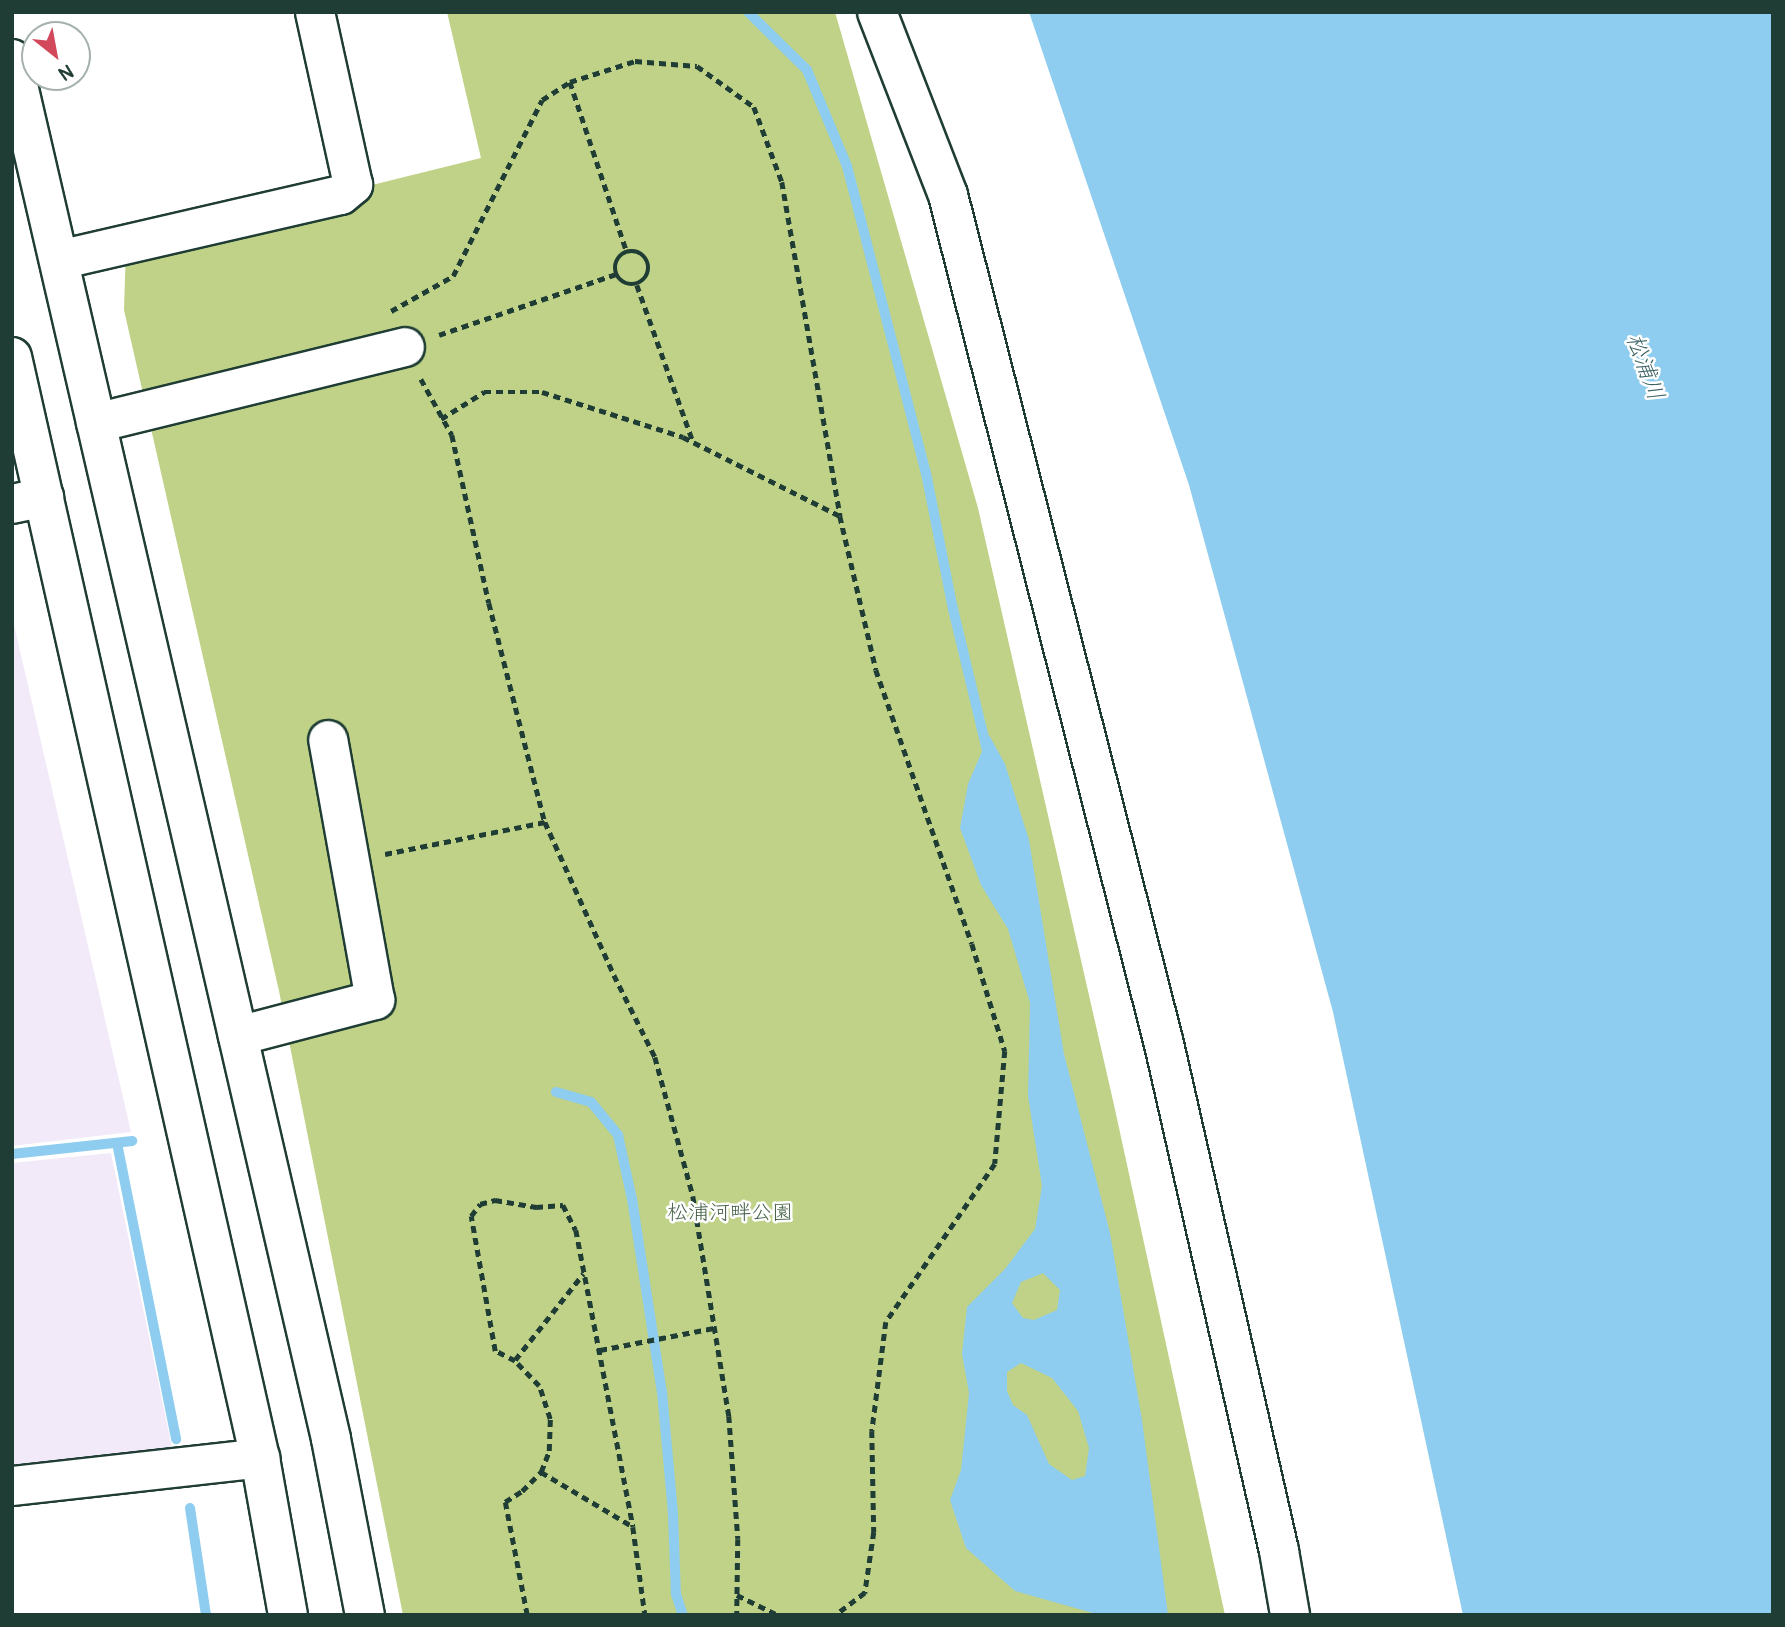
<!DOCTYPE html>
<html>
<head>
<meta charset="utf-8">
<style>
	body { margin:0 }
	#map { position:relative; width:1785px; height:1627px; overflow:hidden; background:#fff; font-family:Pangolin,"Klee One",sans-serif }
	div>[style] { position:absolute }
	.built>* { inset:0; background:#f2eaf8 }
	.green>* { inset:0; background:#bfd287 }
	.water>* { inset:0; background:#8ecdef }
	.stream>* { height:10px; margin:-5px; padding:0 5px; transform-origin:5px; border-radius:5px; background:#8ecdef }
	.path>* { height:4.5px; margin-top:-2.25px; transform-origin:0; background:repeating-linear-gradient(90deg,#1f3d34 0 7px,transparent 0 12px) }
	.path>.ring { margin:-2.25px; padding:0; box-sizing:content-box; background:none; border:4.5px solid #1f3d34; border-radius:50% }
	.roads { filter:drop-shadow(2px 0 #1f3d34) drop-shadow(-2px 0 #1f3d34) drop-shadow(0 2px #1f3d34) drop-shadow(0 -2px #1f3d34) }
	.minor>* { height:38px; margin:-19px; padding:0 19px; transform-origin:19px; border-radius:19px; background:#fff }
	span { translate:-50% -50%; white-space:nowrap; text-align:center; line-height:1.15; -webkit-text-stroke:5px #fff; paint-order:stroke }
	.park-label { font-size:21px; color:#476249 }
	.water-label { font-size:23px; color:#3b6163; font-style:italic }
	.frame { position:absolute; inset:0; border:14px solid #1f3d34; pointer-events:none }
	.north { position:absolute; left:21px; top:21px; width:70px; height:70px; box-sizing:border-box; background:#fff; border:2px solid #a5b1ae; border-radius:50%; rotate:149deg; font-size:19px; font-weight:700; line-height:28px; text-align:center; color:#1f3d34 }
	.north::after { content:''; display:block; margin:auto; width:24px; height:32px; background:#d1495b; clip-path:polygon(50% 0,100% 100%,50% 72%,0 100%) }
</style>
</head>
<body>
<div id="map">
	<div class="built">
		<div style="clip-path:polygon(12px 616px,131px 1132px,12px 1146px)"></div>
		<div style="clip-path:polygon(111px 1153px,172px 1448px,12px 1465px,12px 1163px)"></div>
	</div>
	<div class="green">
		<div style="clip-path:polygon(447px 12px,835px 12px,978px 508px,1114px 1105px,1225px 1615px,403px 1615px,279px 991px,124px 310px,126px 246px,481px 158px)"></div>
	</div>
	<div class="water">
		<div style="clip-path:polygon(1029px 12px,1773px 12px,1773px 1615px,1463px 1615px,1333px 1012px,1189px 485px)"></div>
		<div style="clip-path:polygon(evenodd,989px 735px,1005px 764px,1029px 840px,1064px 1054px,1110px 1233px,1142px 1420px,1168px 1615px,1100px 1615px,1015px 1591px,966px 1548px,950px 1500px,961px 1470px,969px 1393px,962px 1354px,967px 1307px,1005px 1269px,1035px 1229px,1042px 1186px,1028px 1096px,1030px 1003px,1008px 929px,981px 885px,960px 828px,968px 784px,989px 735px,1043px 1273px,1060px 1290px,1057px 1310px,1034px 1320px,1023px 1318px,1012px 1303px,1021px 1282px,1043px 1273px,989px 735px,1021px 1363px,1052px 1378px,1078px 1411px,1089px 1448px,1085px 1476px,1072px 1480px,1049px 1464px,1027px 1415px,1013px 1405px,1007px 1391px,1007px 1372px,1021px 1363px)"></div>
	</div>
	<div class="stream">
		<div style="left:748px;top:12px;width:83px;rotate:44.5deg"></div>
		<div style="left:807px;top:70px;width:104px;rotate:67.4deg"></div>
		<div style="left:847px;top:166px;width:317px;rotate:75.6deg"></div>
		<div style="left:926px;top:473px;width:139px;rotate:78.8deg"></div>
		<div style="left:953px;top:609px;width:150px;rotate:76.5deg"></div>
		<div style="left:556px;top:1092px;width:36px;rotate:16deg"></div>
		<div style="left:591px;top:1102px;width:43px;rotate:50.7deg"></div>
		<div style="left:618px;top:1135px;width:66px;rotate:77.7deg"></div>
		<div style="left:632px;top:1199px;width:195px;rotate:81.2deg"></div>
		<div style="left:662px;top:1392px;width:122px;rotate:84.8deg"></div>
		<div style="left:673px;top:1514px;width:80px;rotate:87.9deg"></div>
		<div style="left:676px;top:1594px;width:22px;rotate:72deg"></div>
		<div style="left:117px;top:1143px;width:302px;rotate:78.7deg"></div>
		<div style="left:12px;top:1154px;width:121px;rotate:-6.2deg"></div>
		<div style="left:190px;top:1508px;width:108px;rotate:81.5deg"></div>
	</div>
	<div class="path">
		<div style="left:570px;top:82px;width:179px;rotate:71.5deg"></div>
		<div class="ring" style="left:615px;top:251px;width:29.5px;height:29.5px"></div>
		<div style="left:637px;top:285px;width:164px;rotate:70.3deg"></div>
		<div style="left:391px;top:311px;width:71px;rotate:-29.4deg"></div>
		<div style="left:453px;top:276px;width:197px;rotate:-63.2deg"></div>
		<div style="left:542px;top:100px;width:33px;rotate:-33deg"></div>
		<div style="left:570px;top:82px;width:68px;rotate:-17.9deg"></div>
		<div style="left:635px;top:61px;width:62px;rotate:4.6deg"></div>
		<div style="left:697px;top:66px;width:70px;rotate:35.7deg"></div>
		<div style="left:754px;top:107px;width:80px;rotate:69.5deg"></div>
		<div style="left:782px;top:182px;width:339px;rotate:80.1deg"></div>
		<div style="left:840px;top:516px;width:158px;rotate:76.8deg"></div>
		<div style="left:876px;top:670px;width:290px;rotate:70.7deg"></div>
		<div style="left:972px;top:944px;width:112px;rotate:72.9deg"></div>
		<div style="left:1005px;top:1051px;width:113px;rotate:95.1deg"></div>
		<div style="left:995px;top:1164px;width:192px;rotate:124.6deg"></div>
		<div style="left:886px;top:1322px;width:110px;rotate:97.3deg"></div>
		<div style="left:872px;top:1431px;width:101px;rotate:88.9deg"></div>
		<div style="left:874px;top:1532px;width:62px;rotate:98.4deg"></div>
		<div style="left:865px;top:1593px;width:36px;rotate:143deg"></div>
		<div style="left:439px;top:335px;width:187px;rotate:-19deg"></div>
		<div style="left:421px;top:379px;width:64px;rotate:61deg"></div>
		<div style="left:452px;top:435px;width:172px;rotate:77.6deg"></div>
		<div style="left:489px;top:603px;width:226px;rotate:75.7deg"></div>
		<div style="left:545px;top:822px;width:168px;rotate:65.7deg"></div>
		<div style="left:614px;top:975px;width:92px;rotate:63.4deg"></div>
		<div style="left:655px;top:1057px;width:144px;rotate:74.7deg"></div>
		<div style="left:693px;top:1196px;width:223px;rotate:80.7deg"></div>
		<div style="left:729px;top:1416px;width:123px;rotate:85.8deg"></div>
		<div style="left:738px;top:1539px;width:76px;rotate:90.8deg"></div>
		<div style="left:441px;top:419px;width:51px;rotate:-32.1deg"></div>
		<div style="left:484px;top:392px;width:58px"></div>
		<div style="left:542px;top:392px;width:148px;rotate:17.7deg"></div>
		<div style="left:683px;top:437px;width:176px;rotate:26.7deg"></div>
		<div style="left:385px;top:854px;width:163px;rotate:-11.3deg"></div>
		<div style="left:600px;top:1350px;width:116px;rotate:-10.9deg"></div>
		<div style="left:515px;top:1360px;width:110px;rotate:-51.7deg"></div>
		<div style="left:541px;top:1472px;width:106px;rotate:30.7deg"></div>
		<div style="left:737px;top:1595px;width:46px;rotate:26deg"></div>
		<div style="left:527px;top:1615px;width:115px;rotate:-101deg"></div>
		<div style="left:505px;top:1502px;width:20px;rotate:-33deg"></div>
		<div style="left:522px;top:1491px;width:27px;rotate:-45deg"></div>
		<div style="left:541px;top:1472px;width:22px;rotate:-69deg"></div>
		<div style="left:549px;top:1451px;width:32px;rotate:-88deg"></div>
		<div style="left:550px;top:1419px;width:35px;rotate:-108deg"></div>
		<div style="left:539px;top:1386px;width:35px;rotate:-134deg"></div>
		<div style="left:515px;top:1361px;width:22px;rotate:-153deg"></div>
		<div style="left:495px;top:1351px;width:137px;rotate:-100.1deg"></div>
		<div style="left:471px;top:1216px;width:15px;rotate:-53deg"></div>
		<div style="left:480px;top:1204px;width:16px;rotate:-15deg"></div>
		<div style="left:495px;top:1200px;width:42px;rotate:9.7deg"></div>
		<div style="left:536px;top:1207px;width:27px;rotate:-4deg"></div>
		<div style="left:563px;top:1205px;width:28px;rotate:63deg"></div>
		<div style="left:576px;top:1230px;width:302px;rotate:79.1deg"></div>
		<div style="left:633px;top:1527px;width:89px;rotate:82.2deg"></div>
	</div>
	<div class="roads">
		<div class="minor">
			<div style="left:877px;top:12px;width:196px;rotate:68.8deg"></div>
			<div style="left:948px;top:195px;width:876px;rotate:75.73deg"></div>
			<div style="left:1164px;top:1044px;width:520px;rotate:77.22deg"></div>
			<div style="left:1279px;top:1551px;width:65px;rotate:80.2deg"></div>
			<div style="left:12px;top:59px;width:1416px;rotate:76.98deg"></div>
			<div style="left:331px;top:1439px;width:179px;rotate:79.1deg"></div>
			<div style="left:59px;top:260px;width:289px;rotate:-13deg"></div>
			<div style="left:341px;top:195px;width:16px;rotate:-40deg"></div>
			<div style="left:353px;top:185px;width:177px;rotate:-102.4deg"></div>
			<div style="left:12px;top:357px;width:1129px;rotate:77.31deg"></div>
			<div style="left:260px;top:1458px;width:159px;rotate:79.9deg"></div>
			<div style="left:96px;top:423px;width:318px;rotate:-13.8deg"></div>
			<div style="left:12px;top:504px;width:33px;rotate:-12deg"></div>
			<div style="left:238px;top:1036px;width:142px;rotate:-14.7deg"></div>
			<div style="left:375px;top:1000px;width:264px;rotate:-100.2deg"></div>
			<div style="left:12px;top:1486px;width:250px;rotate:-6.4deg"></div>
		</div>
	</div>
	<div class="park-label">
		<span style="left:730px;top:1213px">松浦河畔公園</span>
	</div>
	<div class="water-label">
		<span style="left:1645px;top:367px;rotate:70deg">松浦川</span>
	</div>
	<div class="frame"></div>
	<div class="north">N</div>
</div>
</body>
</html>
